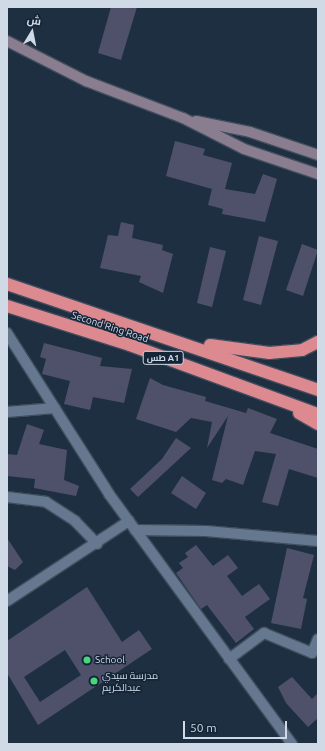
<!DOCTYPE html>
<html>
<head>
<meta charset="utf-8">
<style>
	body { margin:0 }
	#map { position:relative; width:325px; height:751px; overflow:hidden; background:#1e2f42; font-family:Ubuntu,Cairo,sans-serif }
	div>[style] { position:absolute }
	.building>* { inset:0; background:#4f516b }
	.roads { filter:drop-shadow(1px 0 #3f4d5d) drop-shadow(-1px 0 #3f4d5d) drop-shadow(0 1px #3f4d5d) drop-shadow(0 -1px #3f4d5d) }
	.street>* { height:10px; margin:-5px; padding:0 5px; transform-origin:5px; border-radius:5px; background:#65788f }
	.secondary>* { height:10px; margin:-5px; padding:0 5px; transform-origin:5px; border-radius:5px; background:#897d8f }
	.highway>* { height:12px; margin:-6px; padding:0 6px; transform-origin:6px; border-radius:6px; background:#dc898f }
	.dots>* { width:11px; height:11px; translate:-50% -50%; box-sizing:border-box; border:2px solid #152538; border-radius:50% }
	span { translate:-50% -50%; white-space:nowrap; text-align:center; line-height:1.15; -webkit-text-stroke:3px #152538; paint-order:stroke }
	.shield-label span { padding:1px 3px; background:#152538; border:1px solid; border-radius:3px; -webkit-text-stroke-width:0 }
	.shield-label { font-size:9px; color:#d0dae7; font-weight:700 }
	.street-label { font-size:10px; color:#d0dae7 }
	.poi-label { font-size:10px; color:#d0dae7 }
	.left { translate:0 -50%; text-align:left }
	.frame { position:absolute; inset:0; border:8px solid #d0dae7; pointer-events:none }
	.north { position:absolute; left:12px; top:12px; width:40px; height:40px; -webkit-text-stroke:3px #152538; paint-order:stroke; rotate:10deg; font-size:11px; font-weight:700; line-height:16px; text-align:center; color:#d0dae7 }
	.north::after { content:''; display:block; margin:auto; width:14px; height:18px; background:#d0dae7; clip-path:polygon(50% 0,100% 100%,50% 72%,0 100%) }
	.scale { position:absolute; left:183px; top:721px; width:104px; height:18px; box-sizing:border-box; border:2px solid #d0dae7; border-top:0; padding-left:5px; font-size:12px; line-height:14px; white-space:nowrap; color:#d0dae7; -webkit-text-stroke:3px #152538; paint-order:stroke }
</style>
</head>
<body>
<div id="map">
	<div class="building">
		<div style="clip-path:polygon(111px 7px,137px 7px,121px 60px,98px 53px)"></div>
		<div style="clip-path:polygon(175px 141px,205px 149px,203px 155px,232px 163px,225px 189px,255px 194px,263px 174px,277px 179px,265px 222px,222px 214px,223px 209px,208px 205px,212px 189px,166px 176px)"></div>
		<div style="clip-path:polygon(121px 222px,134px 225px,132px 238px,163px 245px,162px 250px,173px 254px,163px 293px,139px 282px,141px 276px,100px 268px,108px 235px,118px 236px)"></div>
		<div style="clip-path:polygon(259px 236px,278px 241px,261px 305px,243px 300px)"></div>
		<div style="clip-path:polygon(302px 244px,318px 250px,303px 296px,286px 290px)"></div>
		<div style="clip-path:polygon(210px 247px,226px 251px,212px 307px,197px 303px)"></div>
		<div style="clip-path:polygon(44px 343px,102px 358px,100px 366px,132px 369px,124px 403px,93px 397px,90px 410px,64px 404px,70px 381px,42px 374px,46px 359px,40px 357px)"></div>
		<div style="clip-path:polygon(150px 378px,163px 385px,206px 397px,205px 401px,246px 413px,248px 408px,277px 419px,270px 433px,318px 449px,318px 478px,289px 469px,278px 506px,262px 502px,276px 454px,255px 451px,243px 485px,226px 479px,222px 483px,212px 480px,228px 416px,207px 448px,212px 422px,191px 418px,176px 432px,136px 419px)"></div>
		<div style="clip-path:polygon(27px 424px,44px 430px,39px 444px,67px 450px,64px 480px,79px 486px,76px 496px,34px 488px,35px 479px,7px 476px,7px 454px,17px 455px)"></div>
		<div style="clip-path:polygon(176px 438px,191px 448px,138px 497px,130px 489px,162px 459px)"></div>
		<div style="clip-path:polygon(182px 476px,206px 493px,196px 509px,171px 493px)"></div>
		<div style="clip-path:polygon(7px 538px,23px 562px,15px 570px,7px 566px)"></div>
		<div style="clip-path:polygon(196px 545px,213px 566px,228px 555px,238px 568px,227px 576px,242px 596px,259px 584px,270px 599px,245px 617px,254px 629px,236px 643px,207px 605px,201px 609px,176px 573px,183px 568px,179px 563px,188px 557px,185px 553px)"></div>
		<div style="clip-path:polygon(287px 548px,314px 555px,303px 598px,307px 599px,301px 629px,271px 623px)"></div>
		<div style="clip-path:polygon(evenodd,87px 587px,122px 642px,139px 630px,152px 649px,38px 725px,7px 673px,7px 641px,87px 587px,65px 650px,81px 675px,40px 702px,24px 677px,65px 650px)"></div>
		<div style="clip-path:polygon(292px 677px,312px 699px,318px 693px,318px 718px,308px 727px,286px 703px,278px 687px)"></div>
	</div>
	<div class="roads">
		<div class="street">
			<div style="left:7px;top:333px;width:191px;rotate:57.6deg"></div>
			<div style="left:109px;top:494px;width:310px;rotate:53.8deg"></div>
			<div style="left:7px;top:412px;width:48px;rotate:-4.8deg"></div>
			<div style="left:7px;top:497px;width:39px;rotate:7deg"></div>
			<div style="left:46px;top:502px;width:35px;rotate:33deg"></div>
			<div style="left:75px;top:521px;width:32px;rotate:46deg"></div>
			<div style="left:135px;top:530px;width:71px;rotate:0.8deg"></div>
			<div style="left:206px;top:531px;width:112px;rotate:5.1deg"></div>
			<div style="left:7px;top:601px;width:146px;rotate:-33.3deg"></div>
			<div style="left:229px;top:659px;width:44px;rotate:-36.6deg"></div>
			<div style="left:264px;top:633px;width:52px;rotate:22.6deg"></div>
			<div style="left:312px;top:653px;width:15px;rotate:-67deg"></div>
		</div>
		<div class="secondary">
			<div style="left:7px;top:41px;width:89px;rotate:26.9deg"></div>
			<div style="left:86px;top:81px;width:104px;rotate:20.9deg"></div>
			<div style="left:183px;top:118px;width:68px;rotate:26.9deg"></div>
			<div style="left:244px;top:149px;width:78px;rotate:18.7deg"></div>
			<div style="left:196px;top:121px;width:55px;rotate:11.5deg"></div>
			<div style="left:250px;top:132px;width:72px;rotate:18.7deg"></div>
		</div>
		<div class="highway">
			<div style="left:7px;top:284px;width:329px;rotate:18.8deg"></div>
			<div style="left:7px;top:306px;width:129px;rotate:17.6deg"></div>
			<div style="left:130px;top:345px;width:200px;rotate:20.2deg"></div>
			<div style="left:210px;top:345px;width:60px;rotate:7.7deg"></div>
			<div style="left:269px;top:353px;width:33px;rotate:-5deg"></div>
			<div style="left:302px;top:350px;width:18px;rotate:-27deg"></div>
			<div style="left:299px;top:413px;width:22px;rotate:30deg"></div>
		</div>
	</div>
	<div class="dots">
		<div style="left:87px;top:660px;background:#45d77a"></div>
		<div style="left:94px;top:681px;background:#45d77a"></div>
	</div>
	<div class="shield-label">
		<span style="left:163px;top:358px">طس A1</span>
	</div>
	<div class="street-label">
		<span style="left:110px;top:327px;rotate:18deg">Second Ring Road</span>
	</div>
	<div class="poi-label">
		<span class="left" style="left:95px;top:660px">School</span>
		<span class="left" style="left:102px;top:681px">مدرسة سيدي<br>عبدالكريم</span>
	</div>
	<div class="frame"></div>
	<div class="north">ش</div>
	<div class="scale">50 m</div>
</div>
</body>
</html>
